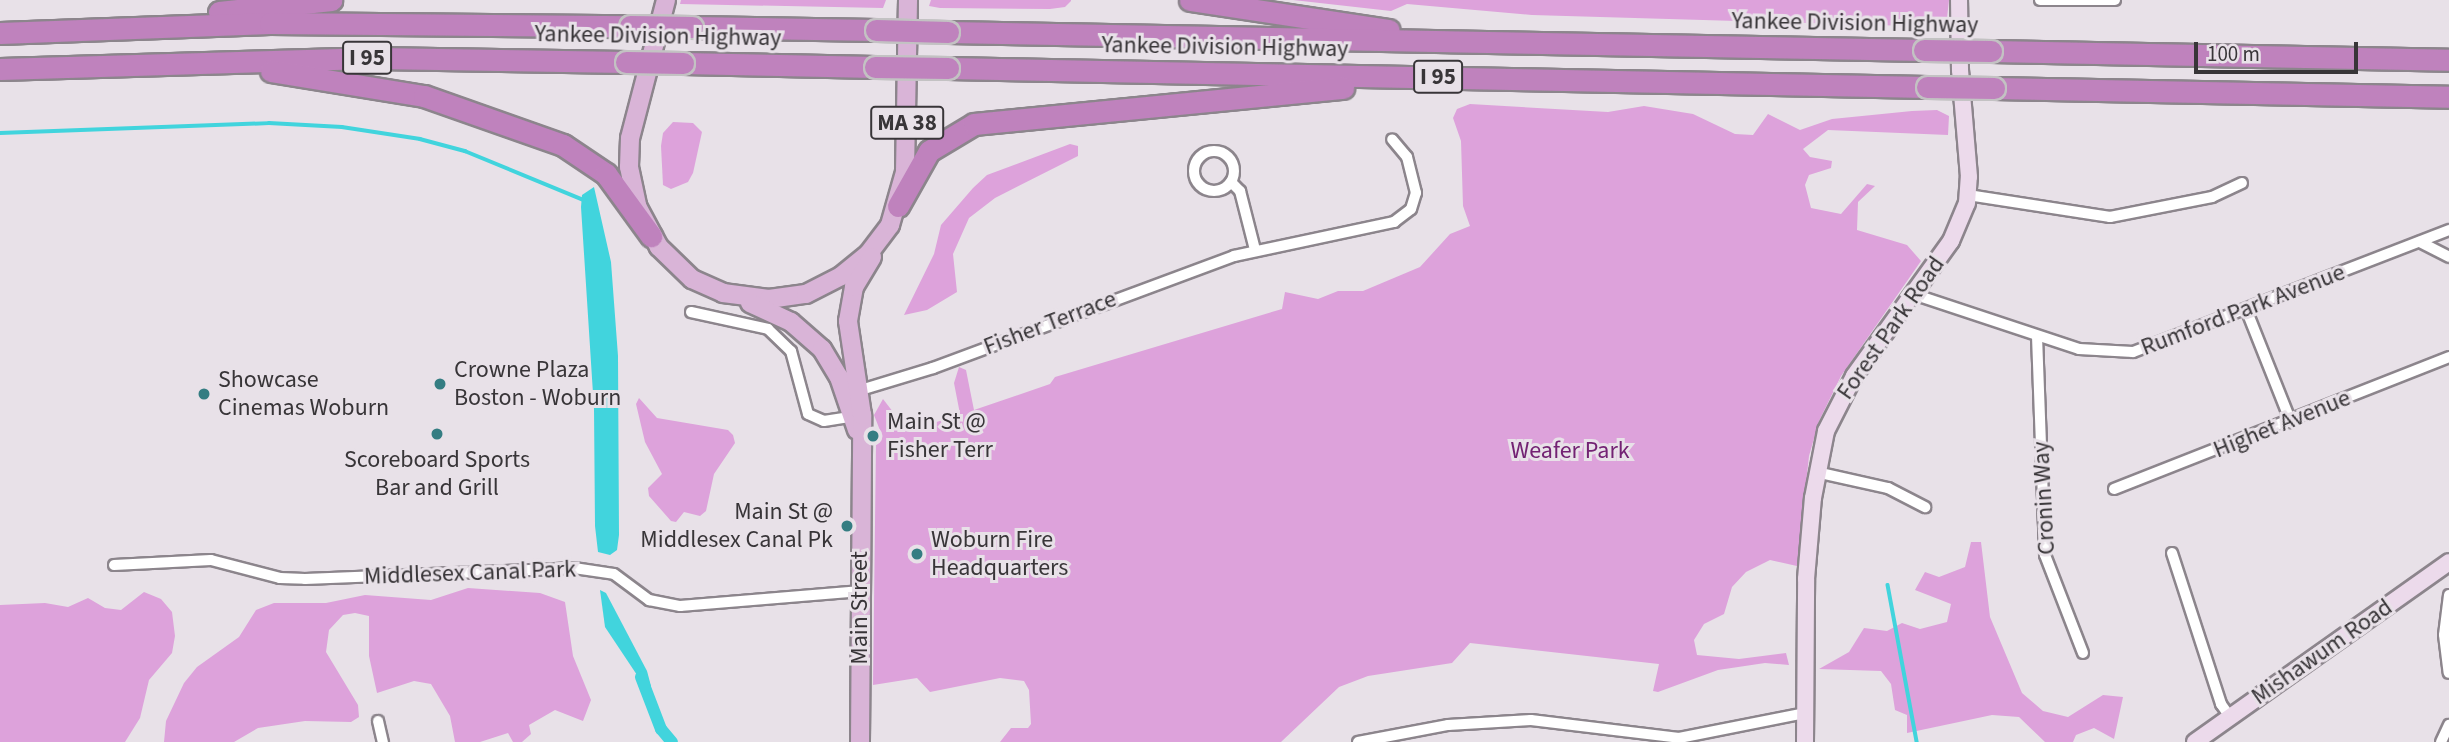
<!DOCTYPE html>
<html>
<head>
<meta charset="utf-8">
<style>
	body { margin:0 }
	#map { position:relative; width:2449px; height:742px; overflow:hidden; background:#e8e1e8; font-family:"Source Sans 3",sans-serif }
	div>[style] { position:absolute }
	.green>* { inset:0; background:#dda2db }
	.water>* { inset:0; background:#41d4dd }
	.stream>* { height:3.5px; margin:-1.75px; padding:0 1.75px; transform-origin:1.75px; border-radius:1.75px; background:#41d4dd }
	.canal>* { height:12px; margin:-6px; padding:0 6px; transform-origin:6px; border-radius:6px; background:#41d4dd }
	.roads { filter:drop-shadow(2px 0 #8c858c) drop-shadow(-2px 0 #8c858c) drop-shadow(0 2px #8c858c) drop-shadow(0 -2px #8c858c) }
	.street>* { height:10px; margin:-5px; padding:0 5px; transform-origin:5px; border-radius:5px; background:#fff }
	.street>.ring { margin:-5px; padding:0; box-sizing:content-box; background:none; border:10px solid #fff; border-radius:50% }
	.secondary>* { height:16px; margin:-8px; padding:0 8px; transform-origin:8px; border-radius:8px; background:#ecdaeb }
	.primary>* { height:18px; margin:-9px; padding:0 9px; transform-origin:9px; border-radius:9px; background:#d9b4d7 }
	.highway>* { height:21px; margin:-10.5px; padding:0 10.5px; transform-origin:10.5px; border-radius:10.5px; background:#bf82bd }
	.bridges { filter:drop-shadow(2px 0 #c3c2c3) drop-shadow(-2px 0 #c3c2c3) drop-shadow(0 2px #c3c2c3) drop-shadow(0 -2px #c3c2c3) }
	.highway-bridge>* { height:21px; margin:-10.5px; padding:0 10.5px; transform-origin:10.5px; border-radius:10.5px; background:#bf82bd }
	.dots>* { width:19px; height:19px; translate:-50% -50%; box-sizing:border-box; border:4px solid #e8e1e8; border-radius:50% }
	span { translate:-50% -50%; white-space:nowrap; text-align:center; line-height:1.15; -webkit-text-stroke:6px #e8e1e8; paint-order:stroke }
	.shield-label span { padding:2px 5px; background:#e8e1e8; border:2px solid; border-radius:5px; -webkit-text-stroke-width:0 }
	.shield-label { font-size:23px; color:#383538; font-weight:700 }
	.street-label { font-size:24px; color:#383538 }
	.poi-label { font-size:24px; color:#383538 }
	.left { translate:0 -50%; text-align:left }
	.right { translate:-100% -50%; text-align:right }
	.park-label { font-size:24px; color:#732273 }
	.scale { position:absolute; left:2194px; top:42px; width:164px; height:32px; box-sizing:border-box; border:4px solid #383538; border-top:0; padding-left:9px; font-size:21px; line-height:24px; white-space:nowrap; color:#383538; -webkit-text-stroke:5px #e8e1e8; paint-order:stroke }
</style>
</head>
<body>
<div id="map">
	<div class="green">
		<div style="clip-path:polygon(681px 0,886px 0,883px 8px,680px 4px)"></div>
		<div style="clip-path:polygon(931px 0,1071px 0,1071px 1px,1065px 7px,1050px 9px,940px 8px,929px 6px)"></div>
		<div style="clip-path:polygon(1293px 0,1949px 0,1946px 27px,1532px 15px,1407px 4px,1391px 11px)"></div>
		<div style="clip-path:polygon(1470px 104px,1608px 112px,1644px 106px,1693px 114px,1735px 134px,1753px 135px,1768px 114px,1800px 130px,1832px 119px,1912px 111px,1937px 110px,1949px 116px,1948px 135px,1828px 130px,1803px 149px,1810px 157px,1832px 161px,1831px 168px,1809px 175px,1805px 185px,1811px 208px,1841px 214px,1867px 184px,1875px 186px,1858px 202px,1857px 230px,1907px 245px,1921px 261px,1841px 376px,1819px 421px,1809px 456px,1797px 566px,1770px 560px,1746px 572px,1732px 587px,1724px 614px,1704px 624px,1694px 640px,1697px 655px,1739px 659px,1786px 653px,1789px 665px,1765px 663px,1718px 670px,1658px 692px,1653px 691px,1659px 664px,1470px 643px,1452px 663px,1368px 676px,1339px 687px,1281px 742px,1000px 742px,1011px 728px,1028px 728px,1031px 724px,1029px 690px,1024px 681px,1000px 678px,930px 692px,917px 678px,873px 685px,876px 442px,881px 433px,874px 415px,883px 399px,900px 421px,925px 426px,960px 414px,954px 383px,959px 367px,966px 370px,974px 410px,1050px 384px,1055px 377px,1282px 309px,1285px 292px,1318px 299px,1338px 291px,1363px 291px,1420px 267px,1450px 234px,1470px 226px,1463px 206px,1461px 141px,1453px 118px,1457px 109px)"></div>
		<div style="clip-path:polygon(673px 122px,693px 123px,702px 132px,693px 173px,688px 182px,671px 189px,663px 185px,661px 146px,663px 133px)"></div>
		<div style="clip-path:polygon(1070px 144px,1078px 146px,1078px 156px,995px 198px,969px 218px,953px 254px,957px 292px,927px 310px,904px 315px,934px 254px,941px 225px,973px 188px,987px 175px)"></div>
		<div style="clip-path:polygon(639px 398px,657px 418px,728px 430px,733px 435px,735px 443px,714px 474px,706px 511px,700px 516px,684px 512px,676px 522px,671px 521px,649px 496px,648px 488px,662px 474px,645px 442px,636px 404px)"></div>
		<div style="clip-path:polygon(1971px 542px,1981px 542px,1990px 617px,2022px 693px,2043px 711px,2068px 717px,2103px 695px,2123px 697px,2114px 739px,2094px 728px,2076px 735px,2073px 742px,2045px 742px,2019px 717px,1992px 715px,1907px 733px,1907px 715px,1895px 710px,1891px 684px,1881px 671px,1819px 669px,1849px 652px,1864px 628px,1887px 631px,1902px 623px,1920px 629px,1947px 622px,1951px 604px,1915px 590px,1925px 572px,1939px 577px,1965px 567px)"></div>
		<div style="clip-path:polygon(468px 588px,540px 593px,565px 602px,573px 656px,591px 700px,583px 721px,555px 710px,529px 725px,531px 734px,522px 742px,513px 742px,508px 733px,480px 742px,455px 742px,450px 716px,431px 684px,414px 681px,377px 693px,369px 656px,369px 616px,355px 613px,343px 615px,329px 630px,326px 652px,358px 705px,359px 717px,351px 722px,305px 721px,258px 728px,234px 742px,164px 742px,166px 721px,184px 683px,197px 667px,239px 637px,256px 610px,274px 603px,326px 603px,365px 595px,431px 600px)"></div>
		<div style="clip-path:polygon(144px 592px,161px 599px,172px 612px,175px 636px,172px 653px,149px 680px,140px 718px,125px 742px,0 742px,0 605px,45px 603px,68px 607px,88px 598px,105px 608px,121px 610px)"></div>
	</div>
	<div class="water">
		<div style="clip-path:polygon(594px 187px,611px 262px,618px 356px,619px 535px,617px 550px,610px 555px,598px 552px,595px 526px,594px 409px,581px 207px,582px 195px)"></div>
		<div style="clip-path:polygon(600px 590px,606px 593px,647px 671px,651px 686px,647px 690px,605px 627px)"></div>
	</div>
	<div class="stream">
		<div style="left:0;top:133px;width:269px;rotate:-2.1deg"></div>
		<div style="left:269px;top:123px;width:73px;rotate:3.1deg"></div>
		<div style="left:342px;top:127px;width:79px;rotate:8.7deg"></div>
		<div style="left:420px;top:139px;width:47px;rotate:14.9deg"></div>
		<div style="left:465px;top:151px;width:129px;rotate:22.4deg"></div>
		<div style="left:1888px;top:585px;width:160px;rotate:79.5deg"></div>
	</div>
	<div class="canal">
		<div style="left:641px;top:677px;width:56px;rotate:69deg"></div>
		<div style="left:661px;top:729px;width:17px;rotate:50deg"></div>
	</div>
	<div class="roads">
		<div class="street">
			<div style="left:2040px;top:0;width:75px"></div>
			<div class="ring" style="left:1194px;top:151px;width:30px;height:30px"></div>
			<div style="left:1231px;top:182px;width:13px;rotate:45deg"></div>
			<div style="left:1240px;top:191px;width:61px;rotate:75.7deg"></div>
			<div style="left:1968px;top:195px;width:144px;rotate:8.8deg"></div>
			<div style="left:2110px;top:217px;width:104px;rotate:-11.1deg"></div>
			<div style="left:2212px;top:197px;width:33px;rotate:-25deg"></div>
			<div style="left:2420px;top:242px;width:33px;rotate:27deg"></div>
			<div style="left:1913px;top:294px;width:175px;rotate:18.3deg"></div>
			<div style="left:2079px;top:349px;width:54px;rotate:3.2deg"></div>
			<div style="left:2133px;top:352px;width:339px;rotate:-21.1deg"></div>
			<div style="left:2246px;top:309px;width:122px;rotate:68.3deg"></div>
			<div style="left:691px;top:312px;width:79px;rotate:12.4deg"></div>
			<div style="left:768px;top:329px;width:32px;rotate:44deg"></div>
			<div style="left:791px;top:351px;width:65px;rotate:74.9deg"></div>
			<div style="left:808px;top:414px;width:17px;rotate:24deg"></div>
			<div style="left:824px;top:421px;width:33px;rotate:-9deg"></div>
			<div style="left:2037px;top:336px;width:219px;rotate:87.9deg"></div>
			<div style="left:2045px;top:555px;width:105px;rotate:68.8deg"></div>
			<div style="left:854px;top:392px;width:83px;rotate:-16.9deg"></div>
			<div style="left:933px;top:368px;width:321px;rotate:-20.4deg"></div>
			<div style="left:1234px;top:256px;width:164px;rotate:-12deg"></div>
			<div style="left:1394px;top:222px;width:21px;rotate:-37deg"></div>
			<div style="left:1411px;top:209px;width:17px;rotate:-73deg"></div>
			<div style="left:1416px;top:193px;width:37px;rotate:-104deg"></div>
			<div style="left:1407px;top:157px;width:23px;rotate:-130deg"></div>
			<div style="left:1816px;top:472px;width:74px;rotate:12.5deg"></div>
			<div style="left:1888px;top:488px;width:42px;rotate:27.2deg"></div>
			<div style="left:2114px;top:489px;width:360px;rotate:-21.5deg"></div>
			<div style="left:2172px;top:553px;width:159px;rotate:72deg"></div>
			<div style="left:2221px;top:704px;width:16px;rotate:55deg"></div>
			<div style="left:114px;top:565px;width:97px;rotate:-3deg"></div>
			<div style="left:211px;top:560px;width:71px;rotate:14.6deg"></div>
			<div style="left:280px;top:578px;width:25px;rotate:2deg"></div>
			<div style="left:305px;top:579px;width:269px;rotate:-2.3deg"></div>
			<div style="left:574px;top:568px;width:40px;rotate:8.5deg"></div>
			<div style="left:614px;top:574px;width:44px;rotate:36.6deg"></div>
			<div style="left:649px;top:600px;width:32px;rotate:11deg"></div>
			<div style="left:680px;top:606px;width:182px;rotate:-4.7deg"></div>
			<div style="left:2449px;top:595px;width:40px;rotate:97.1deg"></div>
			<div style="left:2444px;top:635px;width:38px;rotate:83deg"></div>
			<div style="left:378px;top:721px;width:22px;rotate:77deg"></div>
			<div style="left:1358px;top:742px;width:92px;rotate:-10.7deg"></div>
			<div style="left:1448px;top:725px;width:83px;rotate:-3.4deg"></div>
			<div style="left:1531px;top:720px;width:149px;rotate:6.9deg"></div>
			<div style="left:1679px;top:738px;width:128px;rotate:-11.2deg"></div>
			<div style="left:2441px;top:742px;width:19px;rotate:-65deg"></div>
		</div>
		<div class="secondary">
			<div style="left:1805px;top:742px;width:163px;rotate:-89.6deg"></div>
			<div style="left:1806px;top:579px;width:81px;rotate:-85.1deg"></div>
			<div style="left:1813px;top:498px;width:68px;rotate:-79deg"></div>
			<div style="left:1826px;top:431px;width:62px;rotate:-63deg"></div>
			<div style="left:1854px;top:376px;width:166px;rotate:-54.3deg"></div>
			<div style="left:1951px;top:241px;width:41px;rotate:-67.2deg"></div>
			<div style="left:1967px;top:203px;width:26px;rotate:-86deg"></div>
			<div style="left:1969px;top:177px;width:107px;rotate:-94.8deg"></div>
			<div style="left:1960px;top:70px;width:70px;rotate:-90.8deg"></div>
			<div style="left:2195px;top:742px;width:311px;rotate:-35.3deg"></div>
		</div>
		<div class="primary">
			<div style="left:666px;top:0;width:143px;rotate:104.6deg"></div>
			<div style="left:630px;top:138px;width:29px;rotate:92deg"></div>
			<div style="left:629px;top:167px;width:40px;rotate:78deg"></div>
			<div style="left:637px;top:206px;width:47px;rotate:61.8deg"></div>
			<div style="left:659px;top:247px;width:46px;rotate:44.1deg"></div>
			<div style="left:692px;top:279px;width:34px;rotate:24deg"></div>
			<div style="left:723px;top:293px;width:46px;rotate:7.4deg"></div>
			<div style="left:769px;top:299px;width:37px;rotate:-8deg"></div>
			<div style="left:806px;top:294px;width:39px;rotate:-27deg"></div>
			<div style="left:841px;top:276px;width:36px;rotate:-39deg"></div>
			<div style="left:869px;top:253px;width:35px;rotate:-53deg"></div>
			<div style="left:890px;top:225px;width:55px;rotate:-74.2deg"></div>
			<div style="left:905px;top:172px;width:172px;rotate:-89deg"></div>
			<div style="left:750px;top:303px;width:45px;rotate:24.9deg"></div>
			<div style="left:791px;top:322px;width:41px;rotate:41.1deg"></div>
			<div style="left:822px;top:349px;width:33px;rotate:59deg"></div>
			<div style="left:839px;top:377px;width:56px;rotate:71.2deg"></div>
			<div style="left:860px;top:742px;width:327px;rotate:-89.6deg"></div>
			<div style="left:862px;top:415px;width:95px;rotate:-98.5deg"></div>
			<div style="left:848px;top:321px;width:35px;rotate:-80deg"></div>
			<div style="left:854px;top:287px;width:35px;rotate:-59deg"></div>
		</div>
		<div class="highway">
			<div style="left:1190px;top:0;width:201px;rotate:8.6deg"></div>
			<div style="left:219px;top:12px;width:113px;rotate:-6.1deg"></div>
			<div style="left:692px;top:27px;width:184px;rotate:0.9deg"></div>
			<div style="left:948px;top:32px;width:976px;rotate:1.06deg"></div>
			<div style="left:0;top:33px;width:270px;rotate:-2.1deg"></div>
			<div style="left:270px;top:23px;width:360px;rotate:0.5deg"></div>
			<div style="left:1991px;top:51px;width:458px;rotate:1.1deg"></div>
			<div style="left:683px;top:63px;width:192px;rotate:1.2deg"></div>
			<div style="left:948px;top:68px;width:979px;rotate:1.11deg"></div>
			<div style="left:0;top:69px;width:375px;rotate:-1.7deg"></div>
			<div style="left:375px;top:58px;width:251px;rotate:0.9deg"></div>
			<div style="left:271px;top:71px;width:155px;rotate:9.3deg"></div>
			<div style="left:424px;top:96px;width:147px;rotate:19.4deg"></div>
			<div style="left:563px;top:145px;width:52px;rotate:34deg"></div>
			<div style="left:606px;top:174px;width:77px;rotate:54deg"></div>
			<div style="left:1994px;top:88px;width:455px;rotate:1.1deg"></div>
			<div style="left:898px;top:206px;width:63px;rotate:-60.6deg"></div>
			<div style="left:929px;top:151px;width:52px;rotate:-31deg"></div>
			<div style="left:974px;top:124px;width:371px;rotate:-5.6deg"></div>
		</div>
	</div>
	<div class="bridges">
		<div class="highway-bridge">
			<div style="left:630px;top:26px;width:62px;rotate:0.9deg"></div>
			<div style="left:876px;top:30px;width:72px;rotate:1.6deg"></div>
			<div style="left:1924px;top:50px;width:67px;rotate:0.9deg"></div>
			<div style="left:626px;top:62px;width:57px;rotate:1deg"></div>
			<div style="left:875px;top:67px;width:73px;rotate:0.8deg"></div>
			<div style="left:1927px;top:87px;width:67px;rotate:0.9deg"></div>
		</div>
	</div>
	<div class="dots">
		<div style="left:440px;top:384px;background:#347d82"></div>
		<div style="left:204px;top:394px;background:#347d82"></div>
		<div style="left:437px;top:434px;background:#347d82"></div>
		<div style="left:873px;top:436px;background:#347d82"></div>
		<div style="left:847px;top:526px;background:#347d82"></div>
		<div style="left:917px;top:554px;background:#347d82"></div>
	</div>
	<div class="shield-label">
		<span style="left:367px;top:58px">I 95</span>
		<span style="left:1438px;top:77px">I 95</span>
		<span style="left:907px;top:123px">MA 38</span>
	</div>
	<div class="street-label">
		<span style="left:1855px;top:23px;rotate:1deg">Yankee Division Highway</span>
		<span style="left:658px;top:36px;rotate:1deg">Yankee Division Highway</span>
		<span style="left:1225px;top:47px;rotate:1deg">Yankee Division Highway</span>
		<span style="left:2243px;top:310px;rotate:-21deg">Rumford Park Avenue</span>
		<span style="left:1050px;top:323px;rotate:-21deg">Fisher Terrace</span>
		<span style="left:1891px;top:328px;rotate:-55deg">Forest Park Road</span>
		<span style="left:2282px;top:424px;rotate:-22deg">Highet Avenue</span>
		<span style="left:2044px;top:498px;rotate:-93deg">Cronin Way</span>
		<span style="left:470px;top:573px;rotate:-2deg">Middlesex Canal Park</span>
		<span style="left:860px;top:608px;rotate:-90deg">Main Street</span>
		<span style="left:2322px;top:652px;rotate:-35deg">Mishawum Road</span>
	</div>
	<div class="poi-label">
		<span class="left" style="left:454px;top:384px">Crowne Plaza<br>Boston - Woburn</span>
		<span class="left" style="left:218px;top:394px">Showcase<br>Cinemas Woburn</span>
		<span class="left" style="left:887px;top:436px">Main St @<br>Fisher Terr</span>
		<span style="left:437px;top:474px">Scoreboard Sports<br>Bar and Grill</span>
		<span class="right" style="left:833px;top:526px">Main St @<br>Middlesex Canal Pk</span>
		<span class="left" style="left:931px;top:554px">Woburn Fire<br>Headquarters</span>
	</div>
	<div class="park-label">
		<span style="left:1570px;top:451px">Weafer Park</span>
	</div>
	<div class="scale">100 m</div>
</div>
</body>
</html>
